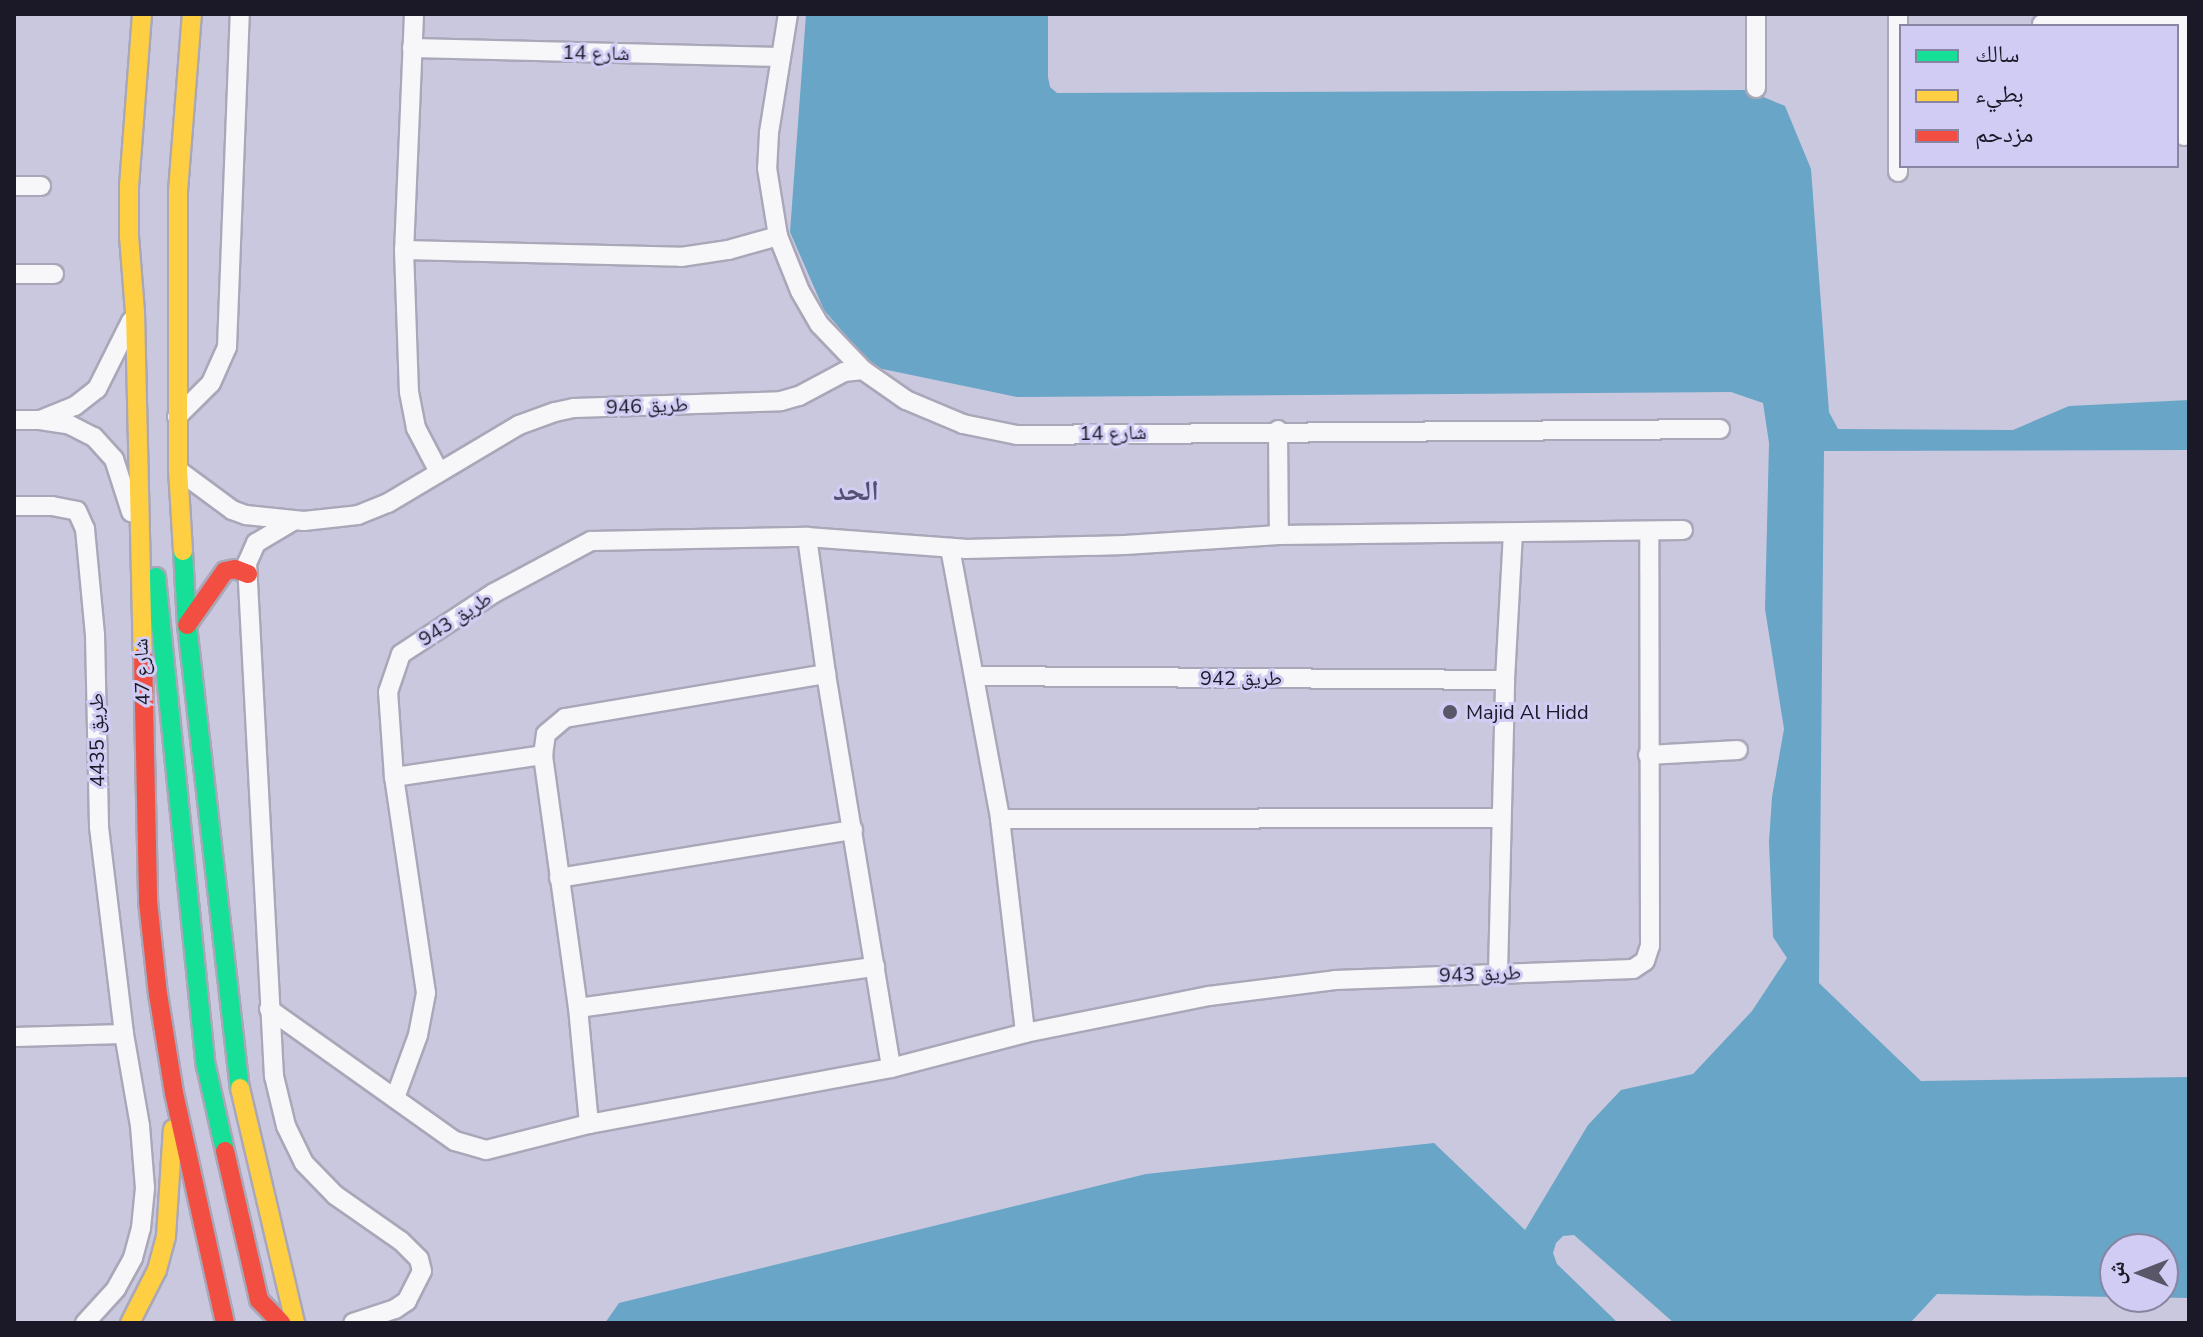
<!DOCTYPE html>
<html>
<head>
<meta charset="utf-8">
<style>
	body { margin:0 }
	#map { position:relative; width:2203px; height:1337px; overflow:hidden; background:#cac8de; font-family:"Nunito Sans","Noto Naskh Arabic",sans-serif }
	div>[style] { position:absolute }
	.water>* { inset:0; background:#69a5c6 }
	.roads { filter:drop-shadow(2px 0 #a9a7b8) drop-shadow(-2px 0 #a9a7b8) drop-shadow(0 2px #a9a7b8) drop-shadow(0 -2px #a9a7b8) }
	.street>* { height:18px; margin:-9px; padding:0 9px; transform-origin:9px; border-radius:9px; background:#f7f7fa }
	.fast>* { height:18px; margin:-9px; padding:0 9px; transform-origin:9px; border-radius:9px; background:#16e098 }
	.slow>* { height:18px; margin:-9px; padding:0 9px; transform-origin:9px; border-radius:9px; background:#ffcf43 }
	.jam>* { height:18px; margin:-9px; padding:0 9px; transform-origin:9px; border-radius:9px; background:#f24e42 }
	.dots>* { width:22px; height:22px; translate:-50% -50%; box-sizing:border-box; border:4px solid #d0ccf4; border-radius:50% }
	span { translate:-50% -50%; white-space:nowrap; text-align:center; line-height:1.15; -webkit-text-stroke:6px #d0ccf4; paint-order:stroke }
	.street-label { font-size:20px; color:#1b1927 }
	.poi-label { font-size:20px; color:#1b1927 }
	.left { translate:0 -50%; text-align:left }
	.district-label { font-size:28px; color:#555174; font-weight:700 }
	.frame { position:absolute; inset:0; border:16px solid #1b1927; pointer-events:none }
	.legend { position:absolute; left:1899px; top:24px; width:280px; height:144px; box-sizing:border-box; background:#d0ccf4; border:2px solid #8884a2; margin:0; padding:10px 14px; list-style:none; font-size:24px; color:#1b1927 }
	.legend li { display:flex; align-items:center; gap:16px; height:40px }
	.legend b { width:40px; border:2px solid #8884a2 }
	.north { position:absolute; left:2099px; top:1233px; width:80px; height:80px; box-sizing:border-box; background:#d0ccf4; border:2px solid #8884a2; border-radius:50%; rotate:270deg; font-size:22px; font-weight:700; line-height:32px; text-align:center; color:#1b1927 }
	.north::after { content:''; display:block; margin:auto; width:28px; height:36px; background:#585667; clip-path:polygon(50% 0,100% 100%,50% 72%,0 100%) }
</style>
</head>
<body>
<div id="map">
	<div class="water">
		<div style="clip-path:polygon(806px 14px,1048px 14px,1048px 77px,1050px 87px,1057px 93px,1747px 90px,1785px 106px,1811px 169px,1829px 412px,1838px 429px,2013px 430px,2069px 406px,2189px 400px,2189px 450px,1824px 451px,1819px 983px,1921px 1081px,2189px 1077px,2189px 1298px,2137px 1297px,2163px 1297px,2163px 1249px,2115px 1249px,2115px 1297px,1937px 1294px,1910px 1323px,1674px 1323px,1574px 1235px,1563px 1236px,1556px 1243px,1553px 1253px,1557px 1264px,1618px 1323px,605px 1323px,619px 1303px,1146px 1174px,1434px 1143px,1525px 1230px,1588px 1125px,1621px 1090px,1693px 1074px,1752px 1011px,1787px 958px,1773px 937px,1769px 842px,1772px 797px,1784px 729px,1765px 609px,1769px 443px,1763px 403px,1731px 392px,1017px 397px,873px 367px,824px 310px,790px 232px)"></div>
	</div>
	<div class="roads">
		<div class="street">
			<div style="left:414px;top:14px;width:236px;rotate:92.4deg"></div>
			<div style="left:404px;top:250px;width:142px;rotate:88deg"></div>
			<div style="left:409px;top:392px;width:37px;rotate:79deg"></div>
			<div style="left:416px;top:428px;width:50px;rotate:62.4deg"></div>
			<div style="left:788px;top:14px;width:121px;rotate:99.1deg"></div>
			<div style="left:769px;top:133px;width:35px;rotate:93deg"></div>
			<div style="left:767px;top:168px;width:69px;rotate:80.8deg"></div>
			<div style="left:778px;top:236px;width:59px;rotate:68.2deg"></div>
			<div style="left:800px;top:291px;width:39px;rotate:60deg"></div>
			<div style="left:820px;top:325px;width:62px;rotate:46.3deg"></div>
			<div style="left:863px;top:370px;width:52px;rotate:34.9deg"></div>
			<div style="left:906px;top:400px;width:62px;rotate:22.8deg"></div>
			<div style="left:963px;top:424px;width:55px;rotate:11.5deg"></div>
			<div style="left:1017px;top:435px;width:703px;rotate:-0.49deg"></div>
			<div style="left:1756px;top:14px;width:74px;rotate:90deg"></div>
			<div style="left:1898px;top:14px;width:158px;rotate:90deg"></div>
			<div style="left:2184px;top:22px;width:114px;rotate:90deg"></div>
			<div style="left:2042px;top:24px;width:147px;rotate:-0.8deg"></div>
			<div style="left:412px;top:48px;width:369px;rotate:1.4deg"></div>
			<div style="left:14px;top:186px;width:27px"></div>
			<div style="left:404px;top:250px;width:277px;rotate:1.4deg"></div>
			<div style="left:681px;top:257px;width:48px;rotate:-8.5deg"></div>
			<div style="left:728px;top:250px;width:52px;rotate:-15.6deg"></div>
			<div style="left:14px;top:274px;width:40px"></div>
			<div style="left:177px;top:417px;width:48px;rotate:-45deg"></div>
			<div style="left:211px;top:383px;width:39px;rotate:-66deg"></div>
			<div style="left:227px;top:347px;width:333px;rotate:-87.8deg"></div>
			<div style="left:14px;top:420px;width:26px"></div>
			<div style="left:40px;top:420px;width:30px;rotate:9deg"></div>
			<div style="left:70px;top:425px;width:27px;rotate:27deg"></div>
			<div style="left:94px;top:437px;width:30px;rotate:48deg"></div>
			<div style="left:114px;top:459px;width:56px;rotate:72.2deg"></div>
			<div style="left:40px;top:420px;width:38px;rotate:-22deg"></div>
			<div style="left:75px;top:406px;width:28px;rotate:-38deg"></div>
			<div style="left:97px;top:389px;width:76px;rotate:-63.4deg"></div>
			<div style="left:1278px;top:430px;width:105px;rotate:89.5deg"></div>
			<div style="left:178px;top:470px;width:67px;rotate:36.5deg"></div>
			<div style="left:232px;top:510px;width:15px;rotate:20deg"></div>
			<div style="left:246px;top:515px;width:58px;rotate:5.9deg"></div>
			<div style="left:304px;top:521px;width:54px;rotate:-6.3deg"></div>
			<div style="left:358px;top:515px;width:32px;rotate:-22deg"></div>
			<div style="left:388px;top:503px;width:152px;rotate:-30.8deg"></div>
			<div style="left:519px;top:425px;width:38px;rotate:-20deg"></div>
			<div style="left:555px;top:412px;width:19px;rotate:-12deg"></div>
			<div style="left:574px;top:408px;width:207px;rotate:-1.9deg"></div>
			<div style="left:781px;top:401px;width:19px;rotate:-16deg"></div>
			<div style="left:799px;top:396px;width:51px;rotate:-28.1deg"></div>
			<div style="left:844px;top:372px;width:19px;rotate:-6deg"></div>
			<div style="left:14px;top:506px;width:38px"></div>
			<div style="left:52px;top:506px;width:25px;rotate:11deg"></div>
			<div style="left:77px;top:511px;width:20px;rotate:66deg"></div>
			<div style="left:85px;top:529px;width:105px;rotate:84.6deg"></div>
			<div style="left:95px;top:634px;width:193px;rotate:88.8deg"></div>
			<div style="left:99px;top:827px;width:209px;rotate:83.1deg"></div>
			<div style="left:124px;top:1034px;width:93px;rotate:80.1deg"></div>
			<div style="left:140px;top:1126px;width:62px;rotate:85.4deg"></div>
			<div style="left:145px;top:1188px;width:40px;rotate:95.7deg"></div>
			<div style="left:141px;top:1228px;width:31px;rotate:105deg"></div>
			<div style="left:133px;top:1258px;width:35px;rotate:119deg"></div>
			<div style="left:116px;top:1289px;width:46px;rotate:132.4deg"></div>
			<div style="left:293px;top:521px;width:43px;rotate:149.3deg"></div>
			<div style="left:256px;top:543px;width:22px;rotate:114deg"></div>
			<div style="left:247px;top:563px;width:514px;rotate:86.99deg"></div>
			<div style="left:274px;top:1076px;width:51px;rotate:76.5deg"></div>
			<div style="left:286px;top:1126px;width:41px;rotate:64.1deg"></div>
			<div style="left:304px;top:1163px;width:45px;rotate:45.9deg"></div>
			<div style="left:335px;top:1195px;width:80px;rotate:34.9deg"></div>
			<div style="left:401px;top:1241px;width:25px;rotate:45deg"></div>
			<div style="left:419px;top:1259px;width:12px;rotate:76deg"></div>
			<div style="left:422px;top:1271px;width:34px;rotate:117deg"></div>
			<div style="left:407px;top:1301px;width:14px;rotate:146deg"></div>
			<div style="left:395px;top:1309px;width:44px;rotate:161.6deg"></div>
			<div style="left:807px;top:537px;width:138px;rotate:82.1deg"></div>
			<div style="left:826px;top:674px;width:399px;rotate:80.6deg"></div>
			<div style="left:950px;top:548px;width:276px;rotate:79.5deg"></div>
			<div style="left:1000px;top:819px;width:215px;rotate:83.3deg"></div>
			<div style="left:977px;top:676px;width:528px;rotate:0.43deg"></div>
			<div style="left:1648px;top:755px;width:90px;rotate:-3.2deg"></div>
			<div style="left:394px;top:777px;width:151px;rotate:-8.4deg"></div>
			<div style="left:1000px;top:819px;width:500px;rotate:-0.11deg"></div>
			<div style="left:559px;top:878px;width:298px;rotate:-9.3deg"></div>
			<div style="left:1498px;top:973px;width:293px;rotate:-88.6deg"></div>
			<div style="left:1505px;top:680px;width:147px;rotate:-86.9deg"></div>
			<div style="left:578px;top:1008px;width:300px;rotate:-7.9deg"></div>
			<div style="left:269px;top:1009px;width:228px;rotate:35.4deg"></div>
			<div style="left:455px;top:1141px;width:32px;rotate:16deg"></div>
			<div style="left:486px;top:1150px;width:106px;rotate:-14.2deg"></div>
			<div style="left:589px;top:1124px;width:307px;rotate:-10.5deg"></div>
			<div style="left:891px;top:1068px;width:138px;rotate:-14.6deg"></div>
			<div style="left:1025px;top:1033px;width:188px;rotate:-11.4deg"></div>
			<div style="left:1209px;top:996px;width:127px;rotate:-7.2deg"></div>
			<div style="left:1335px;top:980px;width:298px;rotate:-2.1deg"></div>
			<div style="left:1633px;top:969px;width:14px;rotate:-34deg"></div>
			<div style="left:1645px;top:961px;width:16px;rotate:-72deg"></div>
			<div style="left:1650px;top:946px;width:414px;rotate:-90.1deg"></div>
			<div style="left:14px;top:1037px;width:110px;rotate:-1.6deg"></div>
			<div style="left:395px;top:1098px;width:67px;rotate:-69.9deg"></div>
			<div style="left:418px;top:1035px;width:43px;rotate:-79.2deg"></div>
			<div style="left:426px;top:993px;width:218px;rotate:-98.4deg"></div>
			<div style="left:394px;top:777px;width:85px;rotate:-94deg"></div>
			<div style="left:388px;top:692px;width:40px;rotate:-71.1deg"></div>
			<div style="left:401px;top:654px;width:111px;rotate:-33.3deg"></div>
			<div style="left:494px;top:593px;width:110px;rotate:-28.2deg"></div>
			<div style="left:591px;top:541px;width:216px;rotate:-1.1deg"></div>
			<div style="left:807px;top:537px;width:158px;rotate:4.3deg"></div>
			<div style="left:965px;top:549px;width:160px;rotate:-1.4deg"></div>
			<div style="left:1125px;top:545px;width:154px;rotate:-3.7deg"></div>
			<div style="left:1279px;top:535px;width:404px;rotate:-0.7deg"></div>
			<div style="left:589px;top:1124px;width:117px;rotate:-95.4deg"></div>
			<div style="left:578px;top:1008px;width:255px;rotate:-97.9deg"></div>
			<div style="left:543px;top:755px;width:21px;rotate:-82deg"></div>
			<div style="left:546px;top:734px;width:25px;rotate:-40deg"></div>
			<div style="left:565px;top:718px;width:265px;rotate:-9.6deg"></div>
		</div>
		<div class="fast">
			<div style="left:183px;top:551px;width:74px;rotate:86.9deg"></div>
			<div style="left:187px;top:625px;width:466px;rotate:83.5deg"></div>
			<div style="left:156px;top:577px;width:492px;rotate:84.2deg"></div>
			<div style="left:206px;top:1066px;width:87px;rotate:77.4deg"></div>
		</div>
		<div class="slow">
			<div style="left:142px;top:14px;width:171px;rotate:94.3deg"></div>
			<div style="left:129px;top:185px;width:51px;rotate:90deg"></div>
			<div style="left:129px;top:236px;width:76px;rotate:85.5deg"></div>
			<div style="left:135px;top:312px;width:344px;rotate:88.7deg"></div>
			<div style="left:183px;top:551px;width:81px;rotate:-93.5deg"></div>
			<div style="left:178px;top:470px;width:279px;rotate:-90deg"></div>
			<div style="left:178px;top:191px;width:178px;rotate:-85.5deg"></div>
			<div style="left:240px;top:1088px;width:241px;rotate:76.8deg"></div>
			<div style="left:130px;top:1323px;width:59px;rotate:-63deg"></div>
			<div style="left:157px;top:1270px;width:35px;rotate:-75deg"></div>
			<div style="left:166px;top:1236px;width:107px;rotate:-86.3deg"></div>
		</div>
		<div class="jam">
			<div style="left:187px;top:625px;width:66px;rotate:-54.9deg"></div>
			<div style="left:225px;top:571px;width:10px;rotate:-11deg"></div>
			<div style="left:235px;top:569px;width:14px;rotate:21deg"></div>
			<div style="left:143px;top:656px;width:245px;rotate:88.8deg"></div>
			<div style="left:148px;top:901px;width:94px;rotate:83.9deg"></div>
			<div style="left:158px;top:994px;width:100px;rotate:80.8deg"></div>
			<div style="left:174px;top:1093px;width:236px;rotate:77.5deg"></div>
			<div style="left:225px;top:1151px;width:153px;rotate:77.1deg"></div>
			<div style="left:259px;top:1300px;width:32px;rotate:46deg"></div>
		</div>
	</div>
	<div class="dots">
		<div style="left:1450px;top:712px;background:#585667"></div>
	</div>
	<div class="street-label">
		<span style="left:596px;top:53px;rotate:1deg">شارع 14</span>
		<span style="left:647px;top:406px;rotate:-2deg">طريق 946</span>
		<span style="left:1113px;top:433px;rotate:-1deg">شارع 14</span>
		<span style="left:455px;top:619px;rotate:-33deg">طريق 943</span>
		<span style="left:142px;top:672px;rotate:-92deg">شارع 47</span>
		<span style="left:1241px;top:678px">طريق 942</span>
		<span style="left:97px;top:740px;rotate:-91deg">طريق 4435</span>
		<span style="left:1480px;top:974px;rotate:-2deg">طريق 943</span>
	</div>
	<div class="poi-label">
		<span class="left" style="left:1466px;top:712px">Majid Al Hidd</span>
	</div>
	<div class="district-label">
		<span style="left:856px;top:491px">الحد</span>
	</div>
	<div class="frame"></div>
	<ul class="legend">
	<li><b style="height:10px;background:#16e098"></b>سالك</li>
	<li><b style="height:10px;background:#ffcf43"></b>بطيء</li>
	<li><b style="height:10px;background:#f24e42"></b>مزدحم</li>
	</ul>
	<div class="north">ش</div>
</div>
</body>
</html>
